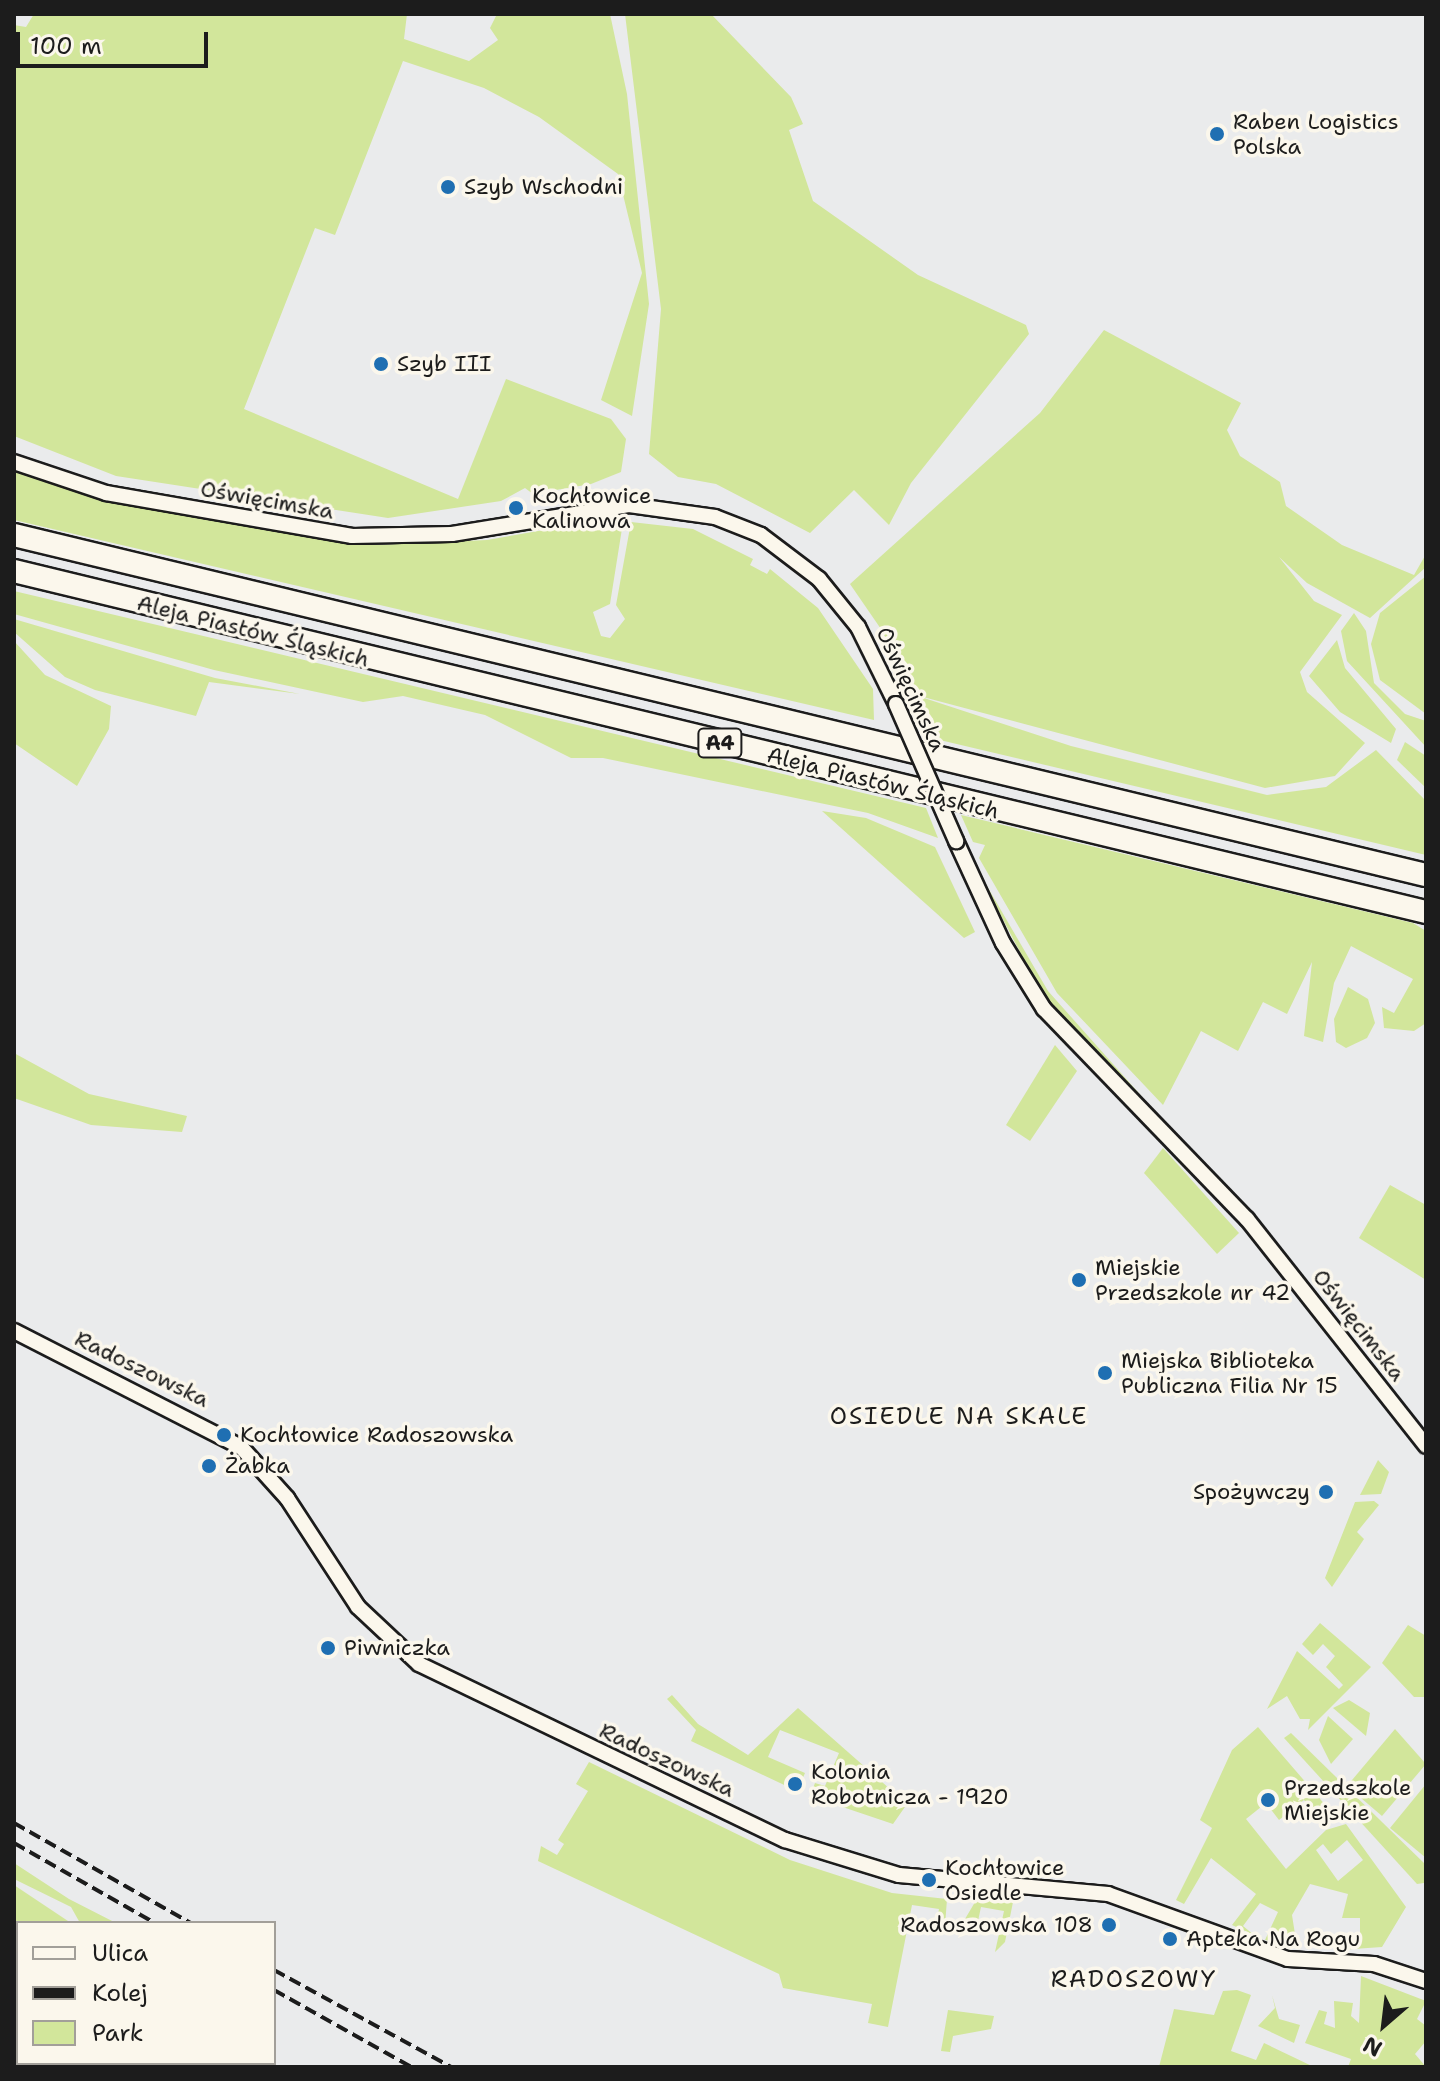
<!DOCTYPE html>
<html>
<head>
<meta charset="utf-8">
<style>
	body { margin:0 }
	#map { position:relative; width:1440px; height:2081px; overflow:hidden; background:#eaebec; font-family:"Shantell Sans",sans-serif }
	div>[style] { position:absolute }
	.green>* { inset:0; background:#d2e69b }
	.roads { filter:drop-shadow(2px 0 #1c1c1c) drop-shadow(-2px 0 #1c1c1c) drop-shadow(0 2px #1c1c1c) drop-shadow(0 -2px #1c1c1c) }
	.minor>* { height:14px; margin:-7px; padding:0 7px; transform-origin:7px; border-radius:7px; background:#fbf7ec }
	.highway>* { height:22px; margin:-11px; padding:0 11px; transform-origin:11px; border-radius:11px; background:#fbf7ec }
	.rail>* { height:4px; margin-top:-2px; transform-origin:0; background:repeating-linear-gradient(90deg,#1c1c1c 0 12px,transparent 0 18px) }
	.bridges { filter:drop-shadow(2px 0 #1c1c1c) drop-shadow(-2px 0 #1c1c1c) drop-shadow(0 2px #1c1c1c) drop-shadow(0 -2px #1c1c1c) }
	.minor-bridge>* { height:14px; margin:-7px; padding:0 7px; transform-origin:7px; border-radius:7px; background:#fbf7ec }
	.dots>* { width:22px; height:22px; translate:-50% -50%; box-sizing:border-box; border:4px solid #fbf7ec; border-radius:50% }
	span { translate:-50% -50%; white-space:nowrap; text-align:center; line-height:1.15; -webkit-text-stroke:7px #fbf7ec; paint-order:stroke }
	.shield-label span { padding:2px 6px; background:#fbf7ec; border:2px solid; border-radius:6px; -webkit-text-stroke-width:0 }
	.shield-label { font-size:20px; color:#1c1c1c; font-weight:700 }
	.poi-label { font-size:22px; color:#1c1c1c }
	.left { translate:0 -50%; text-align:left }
	.right { translate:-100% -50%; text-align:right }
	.street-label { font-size:22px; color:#1c1c1c }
	.neighbourhood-label { font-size:24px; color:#1c1c1c; letter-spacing:2px }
	.frame { position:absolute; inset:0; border:16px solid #1c1c1c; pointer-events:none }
	.legend { position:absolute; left:16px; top:1921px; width:260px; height:144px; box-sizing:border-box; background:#fbf7ec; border:2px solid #a29f99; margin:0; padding:10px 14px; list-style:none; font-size:24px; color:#1c1c1c }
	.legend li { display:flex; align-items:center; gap:16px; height:40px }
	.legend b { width:40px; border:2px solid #a29f99 }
	.north { position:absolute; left:1344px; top:1985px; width:80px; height:80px; -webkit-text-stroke:6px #fbf7ec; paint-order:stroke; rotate:208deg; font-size:22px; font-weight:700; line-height:32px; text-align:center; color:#1c1c1c }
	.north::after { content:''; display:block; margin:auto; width:28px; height:36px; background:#1c1c1c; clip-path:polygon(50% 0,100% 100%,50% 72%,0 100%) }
	.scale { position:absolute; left:16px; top:32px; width:192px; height:36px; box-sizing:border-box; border:4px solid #1c1c1c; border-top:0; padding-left:10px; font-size:24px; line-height:28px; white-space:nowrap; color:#1c1c1c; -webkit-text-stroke:6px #fbf7ec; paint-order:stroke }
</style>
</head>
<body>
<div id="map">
	<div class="green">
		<div style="clip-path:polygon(34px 14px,407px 14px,404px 39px,469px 61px,498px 40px,490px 28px,497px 14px,610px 14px,627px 94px,649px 304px,632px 416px,601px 400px,642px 273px,618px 174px,539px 117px,484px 88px,403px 61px,335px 235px,315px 228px,244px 409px,458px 499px,506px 379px,611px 419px,626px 439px,621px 472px,591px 484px,533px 494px,525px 488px,501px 501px,388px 518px,116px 476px,14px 436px,14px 25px,26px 27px)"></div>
		<div style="clip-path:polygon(625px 14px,711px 14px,791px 97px,803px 124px,789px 130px,813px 201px,918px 275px,1026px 325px,1029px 334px,911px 483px,889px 525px,854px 490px,810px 533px,716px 484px,678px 477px,649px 454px,661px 309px)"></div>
		<div style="clip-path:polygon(1104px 330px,1241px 403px,1227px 430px,1240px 456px,1280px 482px,1286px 506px,1342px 545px,1414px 575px,1426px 554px,1426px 567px,1370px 618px,1307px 583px,1279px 557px,1314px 601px,1342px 615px,1300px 672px,1307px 692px,1365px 743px,1335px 776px,1265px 788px,908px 693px,883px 632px,850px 584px,1040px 413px)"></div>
		<div style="clip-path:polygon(14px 470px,96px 498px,375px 545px,487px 540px,624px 516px,610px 604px,593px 612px,601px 636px,610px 638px,625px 619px,616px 605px,631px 522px,693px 529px,753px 559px,750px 565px,767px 574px,770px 569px,818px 608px,873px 689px,874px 720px,14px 520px)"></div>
		<div style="clip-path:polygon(1426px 576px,1426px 714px,1380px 680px,1371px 644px,1380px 613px)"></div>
		<div style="clip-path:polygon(14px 591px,926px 808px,938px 838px,868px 813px,603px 758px,571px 758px,485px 715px,403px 696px,363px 702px,214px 670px,14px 614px)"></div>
		<div style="clip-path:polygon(1354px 613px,1366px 631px,1374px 683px,1405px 714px,1426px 721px,1426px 747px,1347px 661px,1341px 631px)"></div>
		<div style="clip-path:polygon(14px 619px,215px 678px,300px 694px,209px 682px,196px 716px,95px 690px,65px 677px,14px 632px)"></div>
		<div style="clip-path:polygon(1337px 640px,1345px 668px,1396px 729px,1391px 743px,1340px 712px,1309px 676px)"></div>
		<div style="clip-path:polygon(14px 641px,45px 675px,111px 706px,109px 729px,77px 786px,14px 743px)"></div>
		<div style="clip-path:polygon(924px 698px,1071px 746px,1267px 795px,1326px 787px,1376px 750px,1426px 801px,1426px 855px,927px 737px,912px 701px)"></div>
		<div style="clip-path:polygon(1405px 742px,1426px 756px,1426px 788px,1397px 760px)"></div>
		<div style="clip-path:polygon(822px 811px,866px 818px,935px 847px,975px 932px,964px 938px)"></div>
		<div style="clip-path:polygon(961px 815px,1413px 923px,1426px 931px,1426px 1023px,1414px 1031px,1384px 1028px,1382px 1007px,1394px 1013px,1413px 979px,1351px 946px,1334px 983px,1323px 1042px,1304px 1036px,1312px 962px,1287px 1014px,1263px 1002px,1238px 1051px,1201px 1031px,1163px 1105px,1057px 993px,979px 858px,985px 845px,973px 842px)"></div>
		<div style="clip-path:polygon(973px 862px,1048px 991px,1145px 1100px,1043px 996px)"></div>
		<div style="clip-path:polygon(1348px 987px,1368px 999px,1375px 1023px,1367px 1038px,1346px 1048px,1336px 1042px,1334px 1019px)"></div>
		<div style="clip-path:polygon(1055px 1045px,1077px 1071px,1030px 1141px,1006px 1125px)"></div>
		<div style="clip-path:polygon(14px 1053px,89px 1094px,187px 1116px,182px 1132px,91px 1125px,14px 1098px)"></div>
		<div style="clip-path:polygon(1163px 1148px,1239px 1233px,1217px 1254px,1144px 1173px)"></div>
		<div style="clip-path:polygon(1390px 1185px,1426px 1205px,1426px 1280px,1359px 1238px)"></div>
		<div style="clip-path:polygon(1378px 1460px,1389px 1472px,1381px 1494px,1360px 1495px)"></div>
		<div style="clip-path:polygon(1374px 1501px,1379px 1505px,1357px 1532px,1364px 1539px,1332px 1587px,1325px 1578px,1355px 1502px)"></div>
		<div style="clip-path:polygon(1320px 1623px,1371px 1667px,1308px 1730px,1310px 1719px,1300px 1719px,1287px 1696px,1267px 1709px,1297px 1651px,1339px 1689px,1343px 1685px,1326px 1667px,1335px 1656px,1323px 1644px,1313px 1655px,1302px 1644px)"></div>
		<div style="clip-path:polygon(1408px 1625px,1426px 1636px,1426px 1697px,1414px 1697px,1382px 1663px)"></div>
		<div style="clip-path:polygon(672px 1695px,698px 1724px,748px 1755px,798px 1708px,907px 1804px,893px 1824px,810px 1796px,815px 1783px,825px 1786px,839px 1753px,780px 1730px,768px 1757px,805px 1773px,797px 1791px,691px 1741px,696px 1730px,667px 1699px)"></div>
		<div style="clip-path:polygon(1349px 1700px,1370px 1713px,1366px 1736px,1333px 1708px)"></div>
		<div style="clip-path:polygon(1328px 1716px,1353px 1739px,1331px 1764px,1319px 1740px)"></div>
		<div style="clip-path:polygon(evenodd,1258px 1727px,1327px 1807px,1317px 1816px,1304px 1800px,1279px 1820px,1266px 1803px,1246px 1819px,1286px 1869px,1326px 1830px,1346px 1824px,1406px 1907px,1382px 1947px,1339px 1950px,1339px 1941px,1360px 1940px,1360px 1918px,1342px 1918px,1348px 1894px,1310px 1884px,1292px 1915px,1297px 1947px,1265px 1940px,1278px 1912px,1260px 1903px,1243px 1926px,1254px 1935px,1232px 1925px,1256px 1894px,1211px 1858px,1184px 1904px,1176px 1900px,1212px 1828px,1200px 1820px,1232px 1750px,1258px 1727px,1347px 1840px,1363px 1860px,1338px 1881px,1316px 1850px,1323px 1844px,1331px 1854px,1347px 1840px)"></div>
		<div style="clip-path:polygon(1395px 1729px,1426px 1764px,1382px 1816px,1347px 1786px)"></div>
		<div style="clip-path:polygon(1291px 1733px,1426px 1865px,1424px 1883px,1417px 1884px,1284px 1738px)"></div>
		<div style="clip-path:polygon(589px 1762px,790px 1860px,892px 1893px,947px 1899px,945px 1926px,936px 1924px,939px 1909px,912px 1905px,888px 2027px,868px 2023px,872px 2004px,783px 1988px,779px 1974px,538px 1861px,541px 1846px,557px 1855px,564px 1844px,558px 1840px,588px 1791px,576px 1784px)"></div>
		<div style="clip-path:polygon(1426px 1784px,1426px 1858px,1390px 1828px)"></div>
		<div style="clip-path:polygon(14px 1863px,69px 1899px,116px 1923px,80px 1923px,71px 1907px,14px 1879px)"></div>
		<div style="clip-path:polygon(14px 1885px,71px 1923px,18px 1923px,18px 2063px,189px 2067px,14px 2067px)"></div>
		<div style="clip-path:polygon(978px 1897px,1013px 1902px,1005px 1942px,995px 1952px,1004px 1911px,981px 1907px,978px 1921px,965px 1919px)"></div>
		<div style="clip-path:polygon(1361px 1976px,1426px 2001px,1417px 2019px,1426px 2026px,1426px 2041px,1415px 2054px,1426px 2067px,1348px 2067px,1351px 2059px,1305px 2043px,1319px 2010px,1327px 2012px,1324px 2024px,1335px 2028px,1334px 2001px,1353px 2003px,1351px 2016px,1359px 2023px)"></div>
		<div style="clip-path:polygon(1237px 1990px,1251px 1995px,1231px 2051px,1256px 2060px,1264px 2043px,1314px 2067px,1159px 2067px,1174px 2009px,1214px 2015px,1223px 1991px)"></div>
		<div style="clip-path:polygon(1272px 1995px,1279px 2019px,1300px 2025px,1294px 2043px,1258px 2026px,1275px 2008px)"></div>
		<div style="clip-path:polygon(948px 2010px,994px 2016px,991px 2029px,953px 2036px,950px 2052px,941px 2051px)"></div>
	</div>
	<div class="roads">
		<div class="minor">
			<div style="left:14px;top:462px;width:97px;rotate:18.6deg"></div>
			<div style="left:106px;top:493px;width:250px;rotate:9.9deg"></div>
			<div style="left:352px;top:536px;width:100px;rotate:-1.1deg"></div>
			<div style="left:452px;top:534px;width:179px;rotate:-9.3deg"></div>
			<div style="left:629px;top:505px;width:87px;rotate:7.9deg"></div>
			<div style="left:715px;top:517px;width:49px;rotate:21.4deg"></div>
			<div style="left:761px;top:535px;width:73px;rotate:37.2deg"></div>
			<div style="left:819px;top:579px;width:62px;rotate:50.9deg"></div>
			<div style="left:858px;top:627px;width:86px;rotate:63.7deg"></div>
			<div style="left:956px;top:841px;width:112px;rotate:65.3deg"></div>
			<div style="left:1003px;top:943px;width:78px;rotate:58.2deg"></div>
			<div style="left:1044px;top:1009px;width:292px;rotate:46deg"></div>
			<div style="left:1247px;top:1219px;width:289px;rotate:51.7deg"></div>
			<div style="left:14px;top:1331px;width:255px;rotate:27.1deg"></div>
			<div style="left:241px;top:1447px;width:69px;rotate:48deg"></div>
			<div style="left:287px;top:1498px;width:130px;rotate:56.9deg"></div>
			<div style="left:358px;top:1607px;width:83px;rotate:43.1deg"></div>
			<div style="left:419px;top:1664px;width:406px;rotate:25.7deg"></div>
			<div style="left:785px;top:1840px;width:119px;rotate:17.1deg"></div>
			<div style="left:899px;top:1875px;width:210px;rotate:5.2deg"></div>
			<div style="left:1108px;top:1894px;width:191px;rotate:19.9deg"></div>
			<div style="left:1288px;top:1959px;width:86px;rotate:3.3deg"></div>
			<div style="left:1374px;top:1964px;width:55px;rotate:18.1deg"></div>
		</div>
		<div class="highway">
			<div style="left:14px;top:535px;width:1452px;rotate:13.54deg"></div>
			<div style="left:14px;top:571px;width:1453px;rotate:13.58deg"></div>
		</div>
	</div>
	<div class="rail">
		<div style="left:14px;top:1823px;width:203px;rotate:29.5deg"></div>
		<div style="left:14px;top:1843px;width:162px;rotate:29.6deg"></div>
		<div style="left:274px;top:1970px;width:202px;rotate:28.7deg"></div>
		<div style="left:274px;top:1990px;width:157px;rotate:29.3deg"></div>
	</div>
	<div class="bridges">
		<div class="minor-bridge">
			<div style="left:896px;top:704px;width:150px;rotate:66.3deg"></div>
		</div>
	</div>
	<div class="dots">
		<div style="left:1217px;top:134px;background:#1f6fb2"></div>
		<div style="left:448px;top:187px;background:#1f6fb2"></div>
		<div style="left:381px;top:364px;background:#1f6fb2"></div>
		<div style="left:516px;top:508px;background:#1f6fb2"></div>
		<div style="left:1079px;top:1280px;background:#1f6fb2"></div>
		<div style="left:1105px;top:1373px;background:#1f6fb2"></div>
		<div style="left:224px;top:1435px;background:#1f6fb2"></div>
		<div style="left:209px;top:1466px;background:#1f6fb2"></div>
		<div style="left:1326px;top:1492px;background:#1f6fb2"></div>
		<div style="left:328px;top:1648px;background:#1f6fb2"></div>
		<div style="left:795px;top:1784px;background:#1f6fb2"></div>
		<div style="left:1268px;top:1800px;background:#1f6fb2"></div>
		<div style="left:929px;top:1880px;background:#1f6fb2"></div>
		<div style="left:1109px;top:1925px;background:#1f6fb2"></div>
		<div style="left:1170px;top:1939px;background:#1f6fb2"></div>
	</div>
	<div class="shield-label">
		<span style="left:720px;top:743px">A4</span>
	</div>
	<div class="poi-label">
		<span class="left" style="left:1233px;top:134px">Raben Logistics<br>Polska</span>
		<span class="left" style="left:464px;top:187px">Szyb Wschodni</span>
		<span class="left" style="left:397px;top:364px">Szyb III</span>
		<span class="left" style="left:532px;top:508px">Kochłowice<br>Kalinowa</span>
		<span class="left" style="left:1095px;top:1280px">Miejskie<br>Przedszkole nr 42</span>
		<span class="left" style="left:1121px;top:1373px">Miejska Biblioteka<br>Publiczna Filia Nr 15</span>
		<span class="left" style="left:240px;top:1435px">Kochłowice Radoszowska</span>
		<span class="left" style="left:225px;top:1466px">Żabka</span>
		<span class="right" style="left:1310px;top:1492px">Spożywczy</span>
		<span class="left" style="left:344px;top:1648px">Piwniczka</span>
		<span class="left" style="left:811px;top:1784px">Kolonia<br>Robotnicza - 1920</span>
		<span class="left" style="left:1284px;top:1800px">Przedszkole<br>Miejskie</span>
		<span class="left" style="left:945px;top:1880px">Kochłowice<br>Osiedle</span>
		<span class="right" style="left:1093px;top:1925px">Radoszowska 108</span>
		<span class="left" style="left:1186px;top:1939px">Apteka Na Rogu</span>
	</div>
	<div class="street-label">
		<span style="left:267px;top:500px;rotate:10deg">Oświęcimska</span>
		<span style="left:253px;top:631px;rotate:14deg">Aleja Piastów Śląskich</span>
		<span style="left:911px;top:689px;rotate:65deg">Oświęcimska</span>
		<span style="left:883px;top:783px;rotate:14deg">Aleja Piastów Śląskich</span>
		<span style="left:1359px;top:1325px;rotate:52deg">Oświęcimska</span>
		<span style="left:142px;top:1369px;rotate:26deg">Radoszowska</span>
		<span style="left:667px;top:1760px;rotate:25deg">Radoszowska</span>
	</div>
	<div class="neighbourhood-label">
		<span style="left:959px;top:1417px">OSIEDLE NA SKALE</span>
		<span style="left:1134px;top:1980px">RADOSZOWY</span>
	</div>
	<div class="frame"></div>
	<ul class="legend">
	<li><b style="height:10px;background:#fbf7ec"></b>Ulica</li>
	<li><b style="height:10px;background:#1c1c1c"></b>Kolej</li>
	<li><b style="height:22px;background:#d2e69b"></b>Park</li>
	</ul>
	<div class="north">N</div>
	<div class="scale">100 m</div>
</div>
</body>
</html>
